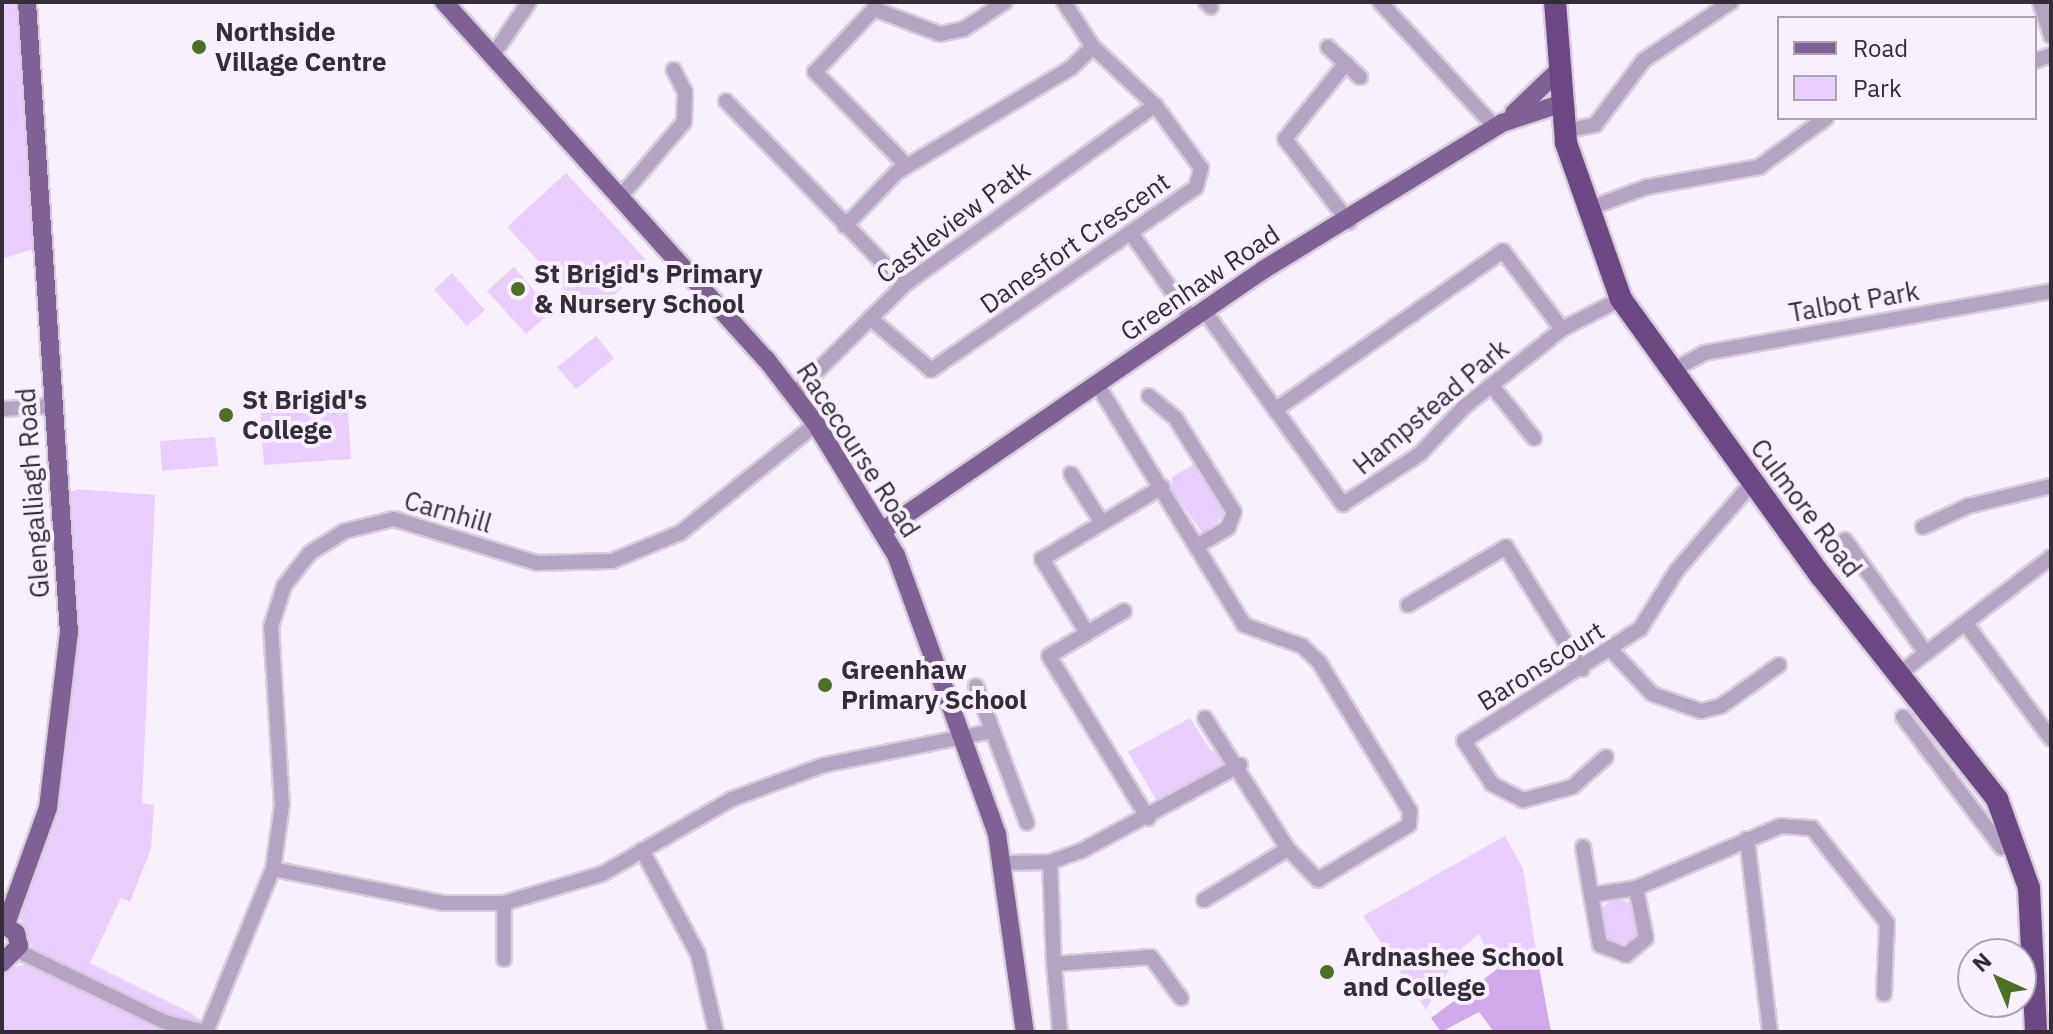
<!DOCTYPE html>
<html>
<head>
<meta charset="utf-8">
<style>
	body { margin:0 }
	#map { position:relative; width:2053px; height:1034px; overflow:hidden; background:#f8f1fd; font-family:"IBM Plex Sans",sans-serif }
	div>[style] { position:absolute }
	.green>* { inset:0; background:#e9cefd }
	.round { border-radius:50% }
	.forest>* { inset:0; background:#cfa9eb }
	.roads { filter:drop-shadow(2px 0 #d5ceda) drop-shadow(-2px 0 #d5ceda) drop-shadow(0 2px #d5ceda) drop-shadow(0 -2px #d5ceda) }
	.minor>* { height:14px; margin:-7px; padding:0 7px; transform-origin:7px; border-radius:7px; background:#b5a4c1 }
	.major>* { height:18px; margin:-9px; padding:0 9px; transform-origin:9px; border-radius:9px; background:#7f6194 }
	.highway>* { height:22px; margin:-11px; padding:0 11px; transform-origin:11px; border-radius:11px; background:#6c4883 }
	.dots>* { width:22px; height:22px; translate:-50% -50%; box-sizing:border-box; border:4px solid #f8f1fd; border-radius:50% }
	span { translate:-50% -50%; white-space:nowrap; text-align:center; line-height:1.15; -webkit-text-stroke:8px #f8f1fd; paint-order:stroke }
	.poi-label { font-size:26px; color:#332d38; font-weight:700 }
	.left { translate:0 -50%; text-align:left }
	.street-label { font-size:26px; color:#332d38 }
	.frame { position:absolute; inset:0; border:4px solid #332d38; pointer-events:none }
	.legend { position:absolute; left:1777px; top:16px; width:260px; height:104px; box-sizing:border-box; background:#f8f1fd; border:2px solid #a9a3ae; margin:0; padding:10px 14px; list-style:none; font-size:24px; color:#332d38 }
	.legend li { display:flex; align-items:center; gap:16px; height:40px }
	.legend b { width:40px; border:2px solid #a9a3ae }
	.north { position:absolute; left:1957px; top:938px; width:80px; height:80px; box-sizing:border-box; background:#f8f1fd; border:2px solid #a9a3ae; border-radius:50%; rotate:316deg; font-size:22px; font-weight:700; line-height:32px; text-align:center; color:#332d38 }
	.north::after { content:''; display:block; margin:auto; width:28px; height:36px; background:#4d6f26; clip-path:polygon(50% 0,100% 100%,50% 72%,0 100%) }
</style>
</head>
<body>
<div id="map">
	<div class="green">
		<div style="clip-path:polygon(2px 2px,18px 2px,36px 248px,2px 259px)"></div>
		<div style="clip-path:polygon(566px 173px,649px 263px,590px 317px,507px 227px)"></div>
		<div style="clip-path:polygon(514px 267px,552px 311px,526px 334px,487px 291px)"></div>
		<div style="clip-path:polygon(452px 273px,485px 310px,467px 326px,434px 290px)"></div>
		<div style="clip-path:polygon(596px 336px,614px 358px,576px 389px,557px 367px)"></div>
		<div style="clip-path:polygon(347px 397px,351px 459px,264px 465px,260px 403px)"></div>
		<div style="clip-path:polygon(215px 437px,218px 466px,162px 471px,160px 441px)"></div>
		<div style="clip-path:polygon(1196px 463px,1227px 513px,1203px 534px,1171px 488px,1172px 477px)"></div>
		<div style="clip-path:polygon(78px 489px,155px 495px,142px 803px,154px 805px,151px 849px,130px 902px,121px 898px,90px 963px,189px 1012px,202px 1021px,200px 1032px,2px 1032px,2px 970px,28px 964px,32px 947px,19px 914px,43px 841px,74px 641px,70px 492px)"></div>
		<div style="clip-path:polygon(1190px 718px,1211px 751px,1224px 751px,1225px 762px,1158px 803px,1128px 752px)"></div>
		<div style="clip-path:polygon(1505px 836px,1523px 869px,1537px 956px,1496px 970px,1479px 934px,1461px 949px,1426px 1010px,1363px 916px)"></div>
		<div class="round" style="left:1597px;top:900px;width:44px;height:44px"></div>
	</div>
	<div class="forest">
		<div style="clip-path:polygon(1537px 956px,1551px 1032px,1494px 1032px,1479px 1012px,1441px 1032px,1431px 1018px,1496px 970px)"></div>
	</div>
	<div class="roads">
		<div class="minor">
			<div style="left:1206px;top:2px;width:7px;rotate:45deg"></div>
			<div style="left:1380px;top:2px;width:170px;rotate:47.4deg"></div>
			<div style="left:2040px;top:2px;width:36px;rotate:72deg"></div>
			<div style="left:1328px;top:47px;width:44px;rotate:43.2deg"></div>
			<div style="left:493px;top:55px;width:64px;rotate:-55.8deg"></div>
			<div style="left:2035px;top:61px;width:17px;rotate:-21deg"></div>
			<div style="left:1346px;top:63px;width:97px;rotate:128.8deg"></div>
			<div style="left:1285px;top:139px;width:105px;rotate:52.4deg"></div>
			<div style="left:726px;top:101px;width:256px;rotate:45.9deg"></div>
			<div style="left:1564px;top:131px;width:32px;rotate:-11deg"></div>
			<div style="left:1595px;top:125px;width:81px;rotate:-53deg"></div>
			<div style="left:1644px;top:60px;width:105px;rotate:-33.7deg"></div>
			<div style="left:907px;top:166px;width:132px;rotate:-134.4deg"></div>
			<div style="left:815px;top:72px;width:86px;rotate:-46.9deg"></div>
			<div style="left:874px;top:9px;width:71px;rotate:20.7deg"></div>
			<div style="left:940px;top:34px;width:25px;rotate:-12deg"></div>
			<div style="left:964px;top:29px;width:49px;rotate:-33.4deg"></div>
			<div style="left:621px;top:196px;width:97px;rotate:-49.6deg"></div>
			<div style="left:684px;top:122px;width:30px;rotate:-88deg"></div>
			<div style="left:685px;top:92px;width:25px;rotate:-117deg"></div>
			<div style="left:1585px;top:210px;width:66px;rotate:-20.4deg"></div>
			<div style="left:1647px;top:187px;width:114px;rotate:-10.1deg"></div>
			<div style="left:1759px;top:167px;width:83px;rotate:-36.2deg"></div>
			<div style="left:845px;top:226px;width:75px;rotate:-46.1deg"></div>
			<div style="left:897px;top:172px;width:203px;rotate:-30.9deg"></div>
			<div style="left:1071px;top:68px;width:30px;rotate:-44deg"></div>
			<div style="left:1131px;top:233px;width:104px;rotate:54.8deg"></div>
			<div style="left:1204px;top:310px;width:239px;rotate:54.4deg"></div>
			<div style="left:1343px;top:504px;width:92px;rotate:-33deg"></div>
			<div style="left:1420px;top:454px;width:64px;rotate:-46.9deg"></div>
			<div style="left:1464px;top:407px;width:125px;rotate:-38.5deg"></div>
			<div style="left:1562px;top:329px;width:66px;rotate:-27deg"></div>
			<div style="left:870px;top:318px;width:80px;rotate:40.4deg"></div>
			<div style="left:931px;top:370px;width:322px;rotate:-34.6deg"></div>
			<div style="left:1196px;top:187px;width:20px;rotate:-75deg"></div>
			<div style="left:1201px;top:168px;width:78px;rotate:-126.1deg"></div>
			<div style="left:1155px;top:105px;width:85px;rotate:-136.9deg"></div>
			<div style="left:1093px;top:47px;width:54px;rotate:-122.8deg"></div>
			<div style="left:1670px;top:372px;width:39px;rotate:-29deg"></div>
			<div style="left:1704px;top:353px;width:352px;rotate:-10.1deg"></div>
			<div style="left:1097px;top:384px;width:282px;rotate:58.6deg"></div>
			<div style="left:1244px;top:625px;width:62px;rotate:19.9deg"></div>
			<div style="left:1302px;top:646px;width:23px;rotate:43deg"></div>
			<div style="left:1319px;top:662px;width:175px;rotate:58.6deg"></div>
			<div style="left:1410px;top:811px;width:14px;rotate:94deg"></div>
			<div style="left:1409px;top:825px;width:106px;rotate:148.9deg"></div>
			<div style="left:1318px;top:880px;width:43px;rotate:-134.1deg"></div>
			<div style="left:1492px;top:386px;width:67px;rotate:51.1deg"></div>
			<div style="left:793px;top:395px;width:156px;rotate:-44.7deg"></div>
			<div style="left:904px;top:285px;width:309px;rotate:-35.6deg"></div>
			<div style="left:1149px;top:396px;width:35px;rotate:40deg"></div>
			<div style="left:1176px;top:419px;width:110px;rotate:58.1deg"></div>
			<div style="left:1234px;top:512px;width:17px;rotate:111deg"></div>
			<div style="left:1228px;top:528px;width:34px;rotate:150deg"></div>
			<div style="left:2px;top:409px;width:51px;rotate:-3.4deg"></div>
			<div style="left:1275px;top:410px;width:278px;rotate:-34.9deg"></div>
			<div style="left:1503px;top:251px;width:98px;rotate:52.9deg"></div>
			<div style="left:1071px;top:474px;width:58px;rotate:57.7deg"></div>
			<div style="left:1923px;top:527px;width:50px;rotate:-25deg"></div>
			<div style="left:1968px;top:506px;width:85px;rotate:-13.5deg"></div>
			<div style="left:1845px;top:540px;width:139px;rotate:54.4deg"></div>
			<div style="left:1408px;top:605px;width:114px;rotate:-30.6deg"></div>
			<div style="left:1506px;top:547px;width:144px;rotate:58.1deg"></div>
			<div style="left:1124px;top:611px;width:87px;rotate:149deg"></div>
			<div style="left:1049px;top:656px;width:190px;rotate:58.6deg"></div>
			<div style="left:1966px;top:624px;width:143px;rotate:53.5deg"></div>
			<div style="left:1087px;top:633px;width:87px;rotate:-121.3deg"></div>
			<div style="left:1042px;top:559px;width:140px;rotate:-31deg"></div>
			<div style="left:1613px;top:652px;width:57px;rotate:47.1deg"></div>
			<div style="left:1652px;top:694px;width:52px;rotate:19.1deg"></div>
			<div style="left:1701px;top:711px;width:21px;rotate:-14deg"></div>
			<div style="left:1721px;top:706px;width:71px;rotate:-35.3deg"></div>
			<div style="left:1900px;top:673px;width:190px;rotate:-37.5deg"></div>
			<div style="left:976px;top:686px;width:146px;rotate:69.6deg"></div>
			<div style="left:1903px;top:717px;width:164px;rotate:52.9deg"></div>
			<div style="left:1606px;top:757px;width:45px;rotate:138.6deg"></div>
			<div style="left:1572px;top:787px;width:51px;rotate:165.1deg"></div>
			<div style="left:1523px;top:800px;width:35px;rotate:-153deg"></div>
			<div style="left:1492px;top:784px;width:51px;rotate:-123.1deg"></div>
			<div style="left:1464px;top:741px;width:209px;rotate:-32.5deg"></div>
			<div style="left:1640px;top:629px;width:70px;rotate:-57.9deg"></div>
			<div style="left:1677px;top:570px;width:115px;rotate:-49.2deg"></div>
			<div style="left:1747px;top:839px;width:194px;rotate:83.2deg"></div>
			<div style="left:1583px;top:847px;width:49px;rotate:80.5deg"></div>
			<div style="left:1591px;top:895px;width:46px;rotate:-8.8deg"></div>
			<div style="left:1636px;top:888px;width:158px;rotate:-23.2deg"></div>
			<div style="left:1781px;top:826px;width:31px;rotate:4deg"></div>
			<div style="left:1812px;top:828px;width:121px;rotate:51.7deg"></div>
			<div style="left:1887px;top:923px;width:71px;rotate:92.4deg"></div>
			<div style="left:642px;top:850px;width:118px;rotate:61.7deg"></div>
			<div style="left:698px;top:954px;width:80px;rotate:77deg"></div>
			<div style="left:1050px;top:862px;width:102px;rotate:87.8deg"></div>
			<div style="left:1054px;top:964px;width:97px;rotate:-4.1deg"></div>
			<div style="left:1151px;top:957px;width:51px;rotate:53.8deg"></div>
			<div style="left:1004px;top:863px;width:46px;rotate:-1.2deg"></div>
			<div style="left:1050px;top:862px;width:33px;rotate:-20deg"></div>
			<div style="left:1081px;top:851px;width:181px;rotate:-28.4deg"></div>
			<div style="left:273px;top:869px;width:173px;rotate:11.3deg"></div>
			<div style="left:443px;top:903px;width:61px"></div>
			<div style="left:504px;top:903px;width:102px;rotate:-16.5deg"></div>
			<div style="left:602px;top:874px;width:150px;rotate:-30deg"></div>
			<div style="left:732px;top:799px;width:98px;rotate:-20.3deg"></div>
			<div style="left:824px;top:765px;width:172px;rotate:-11.4deg"></div>
			<div style="left:1591px;top:895px;width:51px;rotate:79.8deg"></div>
			<div style="left:1600px;top:945px;width:28px;rotate:21deg"></div>
			<div style="left:1626px;top:955px;width:26px;rotate:-40deg"></div>
			<div style="left:1646px;top:938px;width:51px;rotate:-101.3deg"></div>
			<div style="left:1204px;top:900px;width:98px;rotate:-31.3deg"></div>
			<div style="left:1288px;top:849px;width:155px;rotate:-122.4deg"></div>
			<div style="left:18px;top:951px;width:163px;rotate:25.8deg"></div>
			<div style="left:165px;top:1022px;width:42px;rotate:13.7deg"></div>
			<div style="left:504px;top:959px;width:56px;rotate:-90deg"></div>
			<div style="left:1054px;top:964px;width:68px;rotate:85deg"></div>
			<div style="left:206px;top:1032px;width:176px;rotate:-67.7deg"></div>
			<div style="left:273px;top:869px;width:65px;rotate:-82deg"></div>
			<div style="left:282px;top:805px;width:178px;rotate:-93.5deg"></div>
			<div style="left:271px;top:627px;width:43px;rotate:-72.4deg"></div>
			<div style="left:284px;top:586px;width:42px;rotate:-51.8deg"></div>
			<div style="left:310px;top:553px;width:41px;rotate:-32.2deg"></div>
			<div style="left:345px;top:531px;width:50px;rotate:-13.8deg"></div>
			<div style="left:394px;top:519px;width:150px;rotate:17.1deg"></div>
			<div style="left:537px;top:563px;width:75px;rotate:-1.5deg"></div>
			<div style="left:612px;top:561px;width:74px;rotate:-22.4deg"></div>
			<div style="left:680px;top:533px;width:174px;rotate:-38.7deg"></div>
		</div>
		<div class="major">
			<div style="left:444px;top:2px;width:481px;rotate:48deg"></div>
			<div style="left:766px;top:359px;width:82px;rotate:52.4deg"></div>
			<div style="left:816px;top:424px;width:153px;rotate:58.6deg"></div>
			<div style="left:896px;top:555px;width:297px;rotate:70.1deg"></div>
			<div style="left:997px;top:834px;width:200px;rotate:82deg"></div>
			<div style="left:1514px;top:113px;width:58px;rotate:-43.6deg"></div>
			<div style="left:882px;top:531px;width:462px;rotate:-34.4deg"></div>
			<div style="left:1263px;top:270px;width:281px;rotate:-31.6deg"></div>
			<div style="left:1502px;top:123px;width:61px;rotate:-18.1deg"></div>
			<div style="left:2px;top:923px;width:17px;rotate:36deg"></div>
			<div style="left:16px;top:933px;width:13px;rotate:77deg"></div>
			<div style="left:19px;top:946px;width:24px;rotate:135deg"></div>
			<div style="left:6px;top:924px;width:123px;rotate:-70.1deg"></div>
			<div style="left:48px;top:808px;width:176px;rotate:-83.2deg"></div>
			<div style="left:69px;top:633px;width:632px;rotate:-93.81deg"></div>
		</div>
		<div class="highway">
			<div style="left:1555px;top:2px;width:141px;rotate:85.5deg"></div>
			<div style="left:1566px;top:143px;width:165px;rotate:70.6deg"></div>
			<div style="left:1621px;top:299px;width:342px;rotate:54.2deg"></div>
			<div style="left:1821px;top:576px;width:284px;rotate:51.7deg"></div>
			<div style="left:1997px;top:799px;width:95px;rotate:70.2deg"></div>
			<div style="left:2029px;top:888px;width:144px;rotate:87.2deg"></div>
		</div>
	</div>
	<div class="dots">
		<div style="left:199px;top:47px;background:#4d6f26"></div>
		<div style="left:518px;top:289px;background:#4d6f26"></div>
		<div style="left:226px;top:415px;background:#4d6f26"></div>
		<div style="left:825px;top:685px;background:#4d6f26"></div>
		<div style="left:1327px;top:972px;background:#4d6f26"></div>
	</div>
	<div class="poi-label">
		<span class="left" style="left:215px;top:47px">Northside<br>Village Centre</span>
		<span class="left" style="left:534px;top:289px">St Brigid's Primary<br>&amp; Nursery School</span>
		<span class="left" style="left:242px;top:415px">St Brigid's<br>College</span>
		<span class="left" style="left:841px;top:685px">Greenhaw<br>Primary School</span>
		<span class="left" style="left:1343px;top:972px">Ardnashee School<br>and College</span>
	</div>
	<div class="street-label">
		<span style="left:953px;top:222px;rotate:-37deg">Castleview Patk</span>
		<span style="left:1075px;top:243px;rotate:-35deg">Danesfort Crescent</span>
		<span style="left:1200px;top:283px;rotate:-34deg">Greenhaw Road</span>
		<span style="left:1854px;top:302px;rotate:-10deg">Talbot Park</span>
		<span style="left:1431px;top:407px;rotate:-40deg">Hampstead Park</span>
		<span style="left:858px;top:450px;rotate:57deg">Racecourse Road</span>
		<span style="left:33px;top:493px;rotate:-94deg">Glengalliagh Road</span>
		<span style="left:1806px;top:508px;rotate:53deg">Culmore Road</span>
		<span style="left:448px;top:512px;rotate:16deg">Carnhill</span>
		<span style="left:1541px;top:666px;rotate:-32deg">Baronscourt</span>
	</div>
	<div class="frame"></div>
	<ul class="legend">
	<li><b style="height:10px;background:#7f6194"></b>Road</li>
	<li><b style="height:22px;background:#e9cefd"></b>Park</li>
	</ul>
	<div class="north">N</div>
</div>
</body>
</html>
